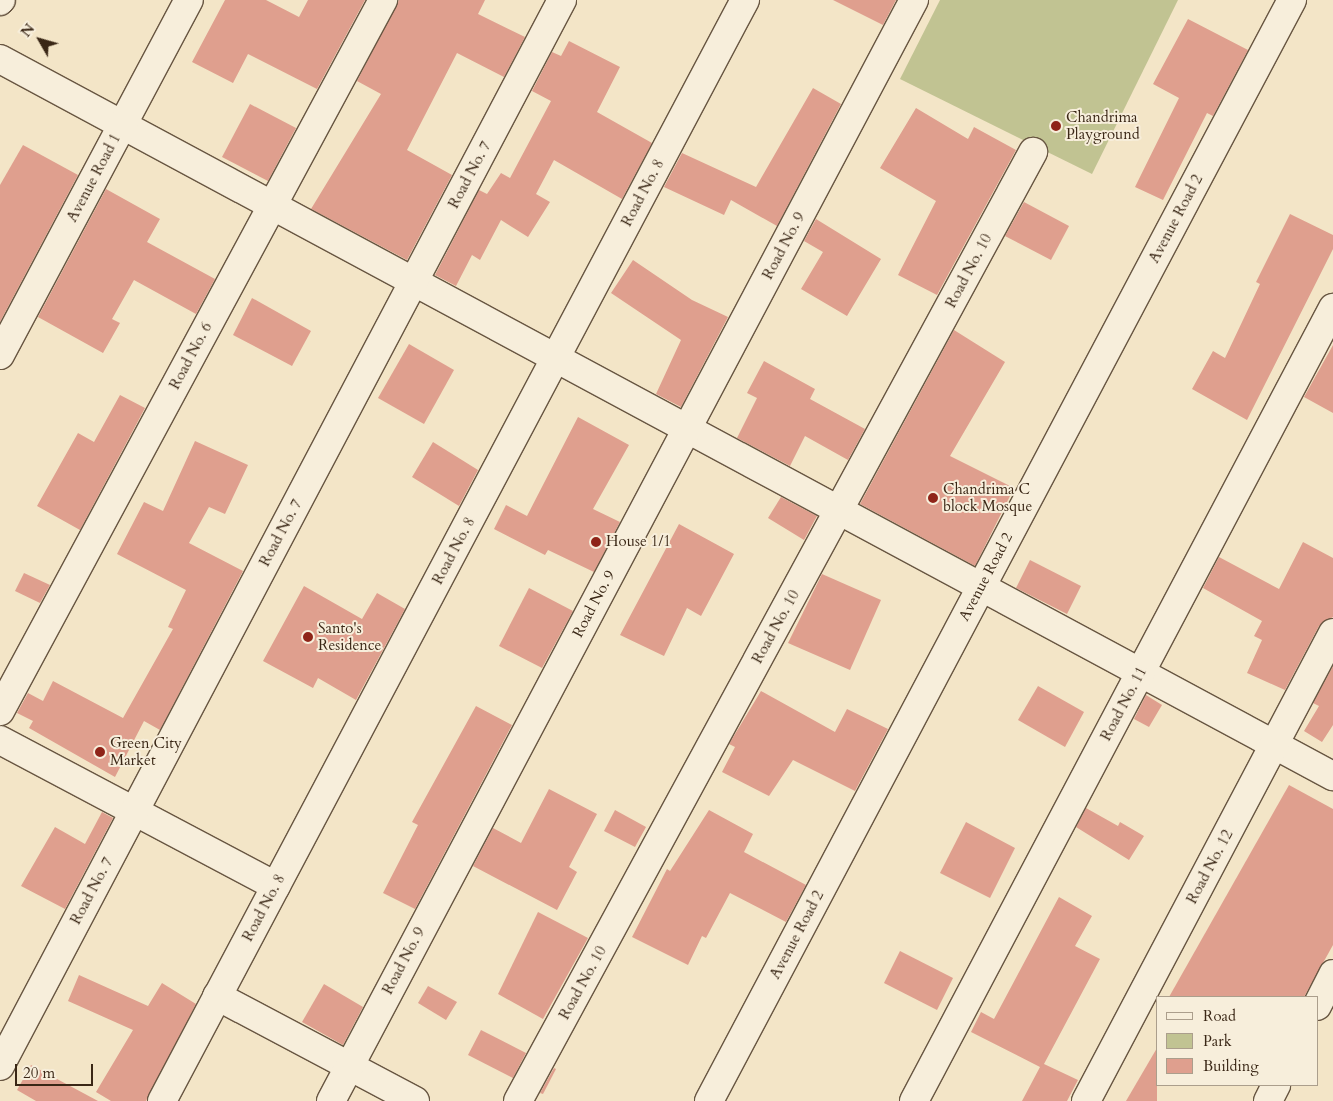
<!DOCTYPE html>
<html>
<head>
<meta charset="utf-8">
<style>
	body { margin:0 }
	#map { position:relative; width:1333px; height:1101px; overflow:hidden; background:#f3e5c7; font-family:Cardo,serif }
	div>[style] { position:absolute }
	.green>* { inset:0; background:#c1c392 }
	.building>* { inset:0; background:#df9f8e }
	.roads { filter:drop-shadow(1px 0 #685642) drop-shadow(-1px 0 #685642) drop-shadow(0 1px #685642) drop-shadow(0 -1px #685642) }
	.street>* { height:28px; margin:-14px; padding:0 14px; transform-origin:14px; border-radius:14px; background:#f7eedb }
	.secondary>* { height:28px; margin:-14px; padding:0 14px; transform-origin:14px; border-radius:14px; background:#f7eedb }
	.dots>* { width:14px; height:14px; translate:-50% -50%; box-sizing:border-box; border:2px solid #f7eedb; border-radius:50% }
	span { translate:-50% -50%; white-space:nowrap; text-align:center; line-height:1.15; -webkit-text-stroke:4px #f7eedb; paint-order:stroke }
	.poi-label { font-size:15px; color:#3a2716 }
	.left { translate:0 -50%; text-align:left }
	.street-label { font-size:15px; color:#3a2716 }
	.legend { position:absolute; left:1156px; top:996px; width:162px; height:90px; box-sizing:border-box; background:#f7eedb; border:1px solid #ab9e8c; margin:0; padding:6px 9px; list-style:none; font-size:15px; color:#3a2716 }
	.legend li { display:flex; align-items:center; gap:10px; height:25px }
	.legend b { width:25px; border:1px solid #ab9e8c }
	.north { position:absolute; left:15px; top:15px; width:50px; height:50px; -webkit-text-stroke:4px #f7eedb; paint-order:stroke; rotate:308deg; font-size:14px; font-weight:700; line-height:20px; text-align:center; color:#3a2716 }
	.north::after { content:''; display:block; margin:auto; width:18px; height:22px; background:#3a2716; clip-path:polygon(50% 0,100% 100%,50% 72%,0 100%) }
	.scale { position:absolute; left:15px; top:1064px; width:78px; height:22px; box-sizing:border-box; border:2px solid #3a2716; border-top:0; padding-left:6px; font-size:15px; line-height:18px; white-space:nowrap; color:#3a2716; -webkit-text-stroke:4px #f7eedb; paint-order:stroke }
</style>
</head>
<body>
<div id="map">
	<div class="green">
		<div style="clip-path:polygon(940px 0,1178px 0,1092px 174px,900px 79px)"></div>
	</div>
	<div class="building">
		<div style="clip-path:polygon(225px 0,266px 0,299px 17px,308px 0,365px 0,317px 89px,248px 54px,233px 83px,192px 62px)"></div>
		<div style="clip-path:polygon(399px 0,485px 0,478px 14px,525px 37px,504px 77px,457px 53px,407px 150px,452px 175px,407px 260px,311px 209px,381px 94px,357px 81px)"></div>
		<div style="clip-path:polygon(833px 0,896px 0,883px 25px)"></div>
		<div style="clip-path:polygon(1188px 19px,1248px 50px,1213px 116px,1207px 113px,1163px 200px,1135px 187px,1179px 98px,1153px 84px)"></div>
		<div style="clip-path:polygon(569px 41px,620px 67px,597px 112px,652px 143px,622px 199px,554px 160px,536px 194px,550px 202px,528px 237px,501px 220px,480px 260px,472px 255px,456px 286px,435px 275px,479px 190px,487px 194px,501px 173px,510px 178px,551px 101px,532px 91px,552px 52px,561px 56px)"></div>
		<div style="clip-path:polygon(813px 88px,841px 104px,777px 226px,731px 200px,724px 215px,664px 187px,682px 153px,756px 187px)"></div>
		<div style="clip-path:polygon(250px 104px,296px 128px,268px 181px,222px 157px)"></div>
		<div style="clip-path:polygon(916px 108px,968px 139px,974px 127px,1016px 150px,937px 295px,898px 275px,936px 201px,880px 168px)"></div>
		<div style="clip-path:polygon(23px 145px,78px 175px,0 322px,0 185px)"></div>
		<div style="clip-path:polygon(106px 189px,160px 219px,147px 242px,215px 279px,196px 314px,134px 280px,112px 319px,120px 323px,103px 353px,38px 317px)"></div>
		<div style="clip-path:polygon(1024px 202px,1069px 226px,1051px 260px,1005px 236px)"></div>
		<div style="clip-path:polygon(1290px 214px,1333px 235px,1333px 249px,1247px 420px,1192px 389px,1213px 351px,1225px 358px,1260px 284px,1256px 282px)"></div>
		<div style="clip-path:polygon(816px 219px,881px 259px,847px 316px,801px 289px,823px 252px,804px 241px)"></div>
		<div style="clip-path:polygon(633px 260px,692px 300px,728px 317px,681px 407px,656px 394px,681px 340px,611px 293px)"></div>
		<div style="clip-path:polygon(252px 298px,311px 331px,292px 366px,233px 335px)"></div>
		<div style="clip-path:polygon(954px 330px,1005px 362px,950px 456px,1014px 488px,975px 566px,860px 504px)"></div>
		<div style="clip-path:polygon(409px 344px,454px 370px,424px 424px,378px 398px)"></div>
		<div style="clip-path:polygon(1333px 345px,1333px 413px,1304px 397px)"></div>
		<div style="clip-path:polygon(764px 361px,815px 389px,810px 399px,865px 429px,848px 460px,805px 436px,790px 466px,737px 438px,757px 398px,747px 393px)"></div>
		<div style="clip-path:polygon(120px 395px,145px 408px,80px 530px,37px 506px,78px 433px,94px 442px)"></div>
		<div style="clip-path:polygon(578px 417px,629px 445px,593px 509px,620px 522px,594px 572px,548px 550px,545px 555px,494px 529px,506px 505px,527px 516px)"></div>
		<div style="clip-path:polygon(195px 441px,248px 465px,225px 514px,209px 507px,189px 543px,243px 571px,160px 730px,144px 721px,115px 777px,29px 728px,33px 721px,17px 713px,28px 693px,43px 701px,53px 681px,123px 718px,173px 629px,168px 627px,186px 590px,117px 554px,144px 502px,163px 511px)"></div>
		<div style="clip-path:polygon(433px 442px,478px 470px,459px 506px,412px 477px)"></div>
		<div style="clip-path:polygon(781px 497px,817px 516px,804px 540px,768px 518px)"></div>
		<div style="clip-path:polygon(679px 524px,734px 554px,701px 616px,687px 608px,664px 656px,620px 635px)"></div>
		<div style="clip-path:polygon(1303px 542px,1333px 558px,1333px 617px,1319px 626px,1285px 690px,1247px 673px,1262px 640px,1254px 636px,1262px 621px,1203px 588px,1219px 557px,1279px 589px)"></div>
		<div style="clip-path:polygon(1030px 560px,1081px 586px,1067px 614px,1016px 588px)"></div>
		<div style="clip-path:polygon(24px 573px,50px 585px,40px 603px,15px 591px)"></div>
		<div style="clip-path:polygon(822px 574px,881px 600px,850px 670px,788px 643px)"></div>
		<div style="clip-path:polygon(304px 586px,362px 619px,377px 593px,405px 609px,356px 700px,318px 678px,313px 688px,263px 661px)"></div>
		<div style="clip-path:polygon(529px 588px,573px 611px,542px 668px,499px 646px)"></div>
		<div style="clip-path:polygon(1333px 666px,1333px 725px,1322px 742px,1304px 731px,1319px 706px,1313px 703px)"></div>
		<div style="clip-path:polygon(1038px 686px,1084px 712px,1065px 747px,1018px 720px)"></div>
		<div style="clip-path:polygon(761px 691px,835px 732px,847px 709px,888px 729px,855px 791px,793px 760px,769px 796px,722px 772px,735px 747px,729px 744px)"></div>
		<div style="clip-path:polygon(1146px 695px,1162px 705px,1149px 727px,1134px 719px)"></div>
		<div style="clip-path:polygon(476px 706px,512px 725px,415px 909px,383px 893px,418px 825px,412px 822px)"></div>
		<div style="clip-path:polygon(1289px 785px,1333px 809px,1333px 945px,1304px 997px,1169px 997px)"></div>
		<div style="clip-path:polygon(549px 789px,597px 814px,569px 867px,577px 872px,557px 910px,473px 866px,493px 828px,521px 843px)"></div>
		<div style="clip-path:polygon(1086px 808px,1118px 826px,1120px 822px,1144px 836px,1129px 860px,1076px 827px)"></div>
		<div style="clip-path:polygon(615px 810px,646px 827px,635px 847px,604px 831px)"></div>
		<div style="clip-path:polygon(709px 810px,753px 834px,744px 852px,806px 885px,786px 922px,730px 893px,706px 938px,702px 936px,688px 965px,632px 937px,667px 869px,670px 871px)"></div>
		<div style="clip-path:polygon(102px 812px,113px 818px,65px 909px,21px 886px,55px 827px,85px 844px)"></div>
		<div style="clip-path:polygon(966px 822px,1015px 848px,990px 898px,940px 873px)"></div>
		<div style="clip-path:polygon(1059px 897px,1092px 916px,1075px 946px,1100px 959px,1044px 1064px,1078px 1080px,1067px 1101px,1022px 1101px,1040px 1067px,971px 1032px,981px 1012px,994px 1019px)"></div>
		<div style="clip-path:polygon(538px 912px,588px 938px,543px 1019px,498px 994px)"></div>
		<div style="clip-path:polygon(900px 951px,953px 978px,937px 1010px,884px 983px)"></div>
		<div style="clip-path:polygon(79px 975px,148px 1006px,162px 983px,196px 1004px,146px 1101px,111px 1101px,96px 1092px,133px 1030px,68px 1001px)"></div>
		<div style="clip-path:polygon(324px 984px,363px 1007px,343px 1045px,302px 1022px)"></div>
		<div style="clip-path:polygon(428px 986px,457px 1002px,446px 1020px,418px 1003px)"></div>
		<div style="clip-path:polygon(481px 1030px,526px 1053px,513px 1078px,468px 1055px)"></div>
		<div style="clip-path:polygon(1157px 1048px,1157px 1101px,1126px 1101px)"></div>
		<div style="clip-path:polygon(31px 1065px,98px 1101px,36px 1101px,17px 1090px)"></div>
		<div style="clip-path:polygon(554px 1068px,556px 1069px,543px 1094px,540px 1093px)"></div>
	</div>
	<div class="roads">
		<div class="street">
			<div style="left:0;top:1px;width:1px;rotate:-45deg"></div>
			<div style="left:0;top:59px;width:1514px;rotate:28.28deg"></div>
			<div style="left:0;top:711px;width:808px;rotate:-61.69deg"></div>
			<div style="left:0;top:740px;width:312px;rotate:27.9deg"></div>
			<div style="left:217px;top:996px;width:224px;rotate:27.9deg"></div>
			<div style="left:1317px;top:1006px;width:36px;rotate:-63deg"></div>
			<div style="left:0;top:1066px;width:1205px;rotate:-62.2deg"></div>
			<div style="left:162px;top:1101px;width:1246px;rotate:-62.1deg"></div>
			<div style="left:331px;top:1101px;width:1246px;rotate:-62.1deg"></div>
			<div style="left:518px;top:1101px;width:1080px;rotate:-61.51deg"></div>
			<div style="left:914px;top:1101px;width:897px;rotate:-62.15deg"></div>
			<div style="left:1086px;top:1101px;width:529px;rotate:-62.18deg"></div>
			<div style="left:1268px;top:1101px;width:18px;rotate:-63deg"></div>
		</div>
		<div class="secondary">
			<div style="left:0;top:355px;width:402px;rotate:-62deg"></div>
			<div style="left:709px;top:1101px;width:1246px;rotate:-62.1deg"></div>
		</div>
	</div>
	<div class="dots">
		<div style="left:1056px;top:126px;background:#8f2418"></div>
		<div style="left:933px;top:498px;background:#8f2418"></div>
		<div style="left:596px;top:542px;background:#8f2418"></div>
		<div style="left:308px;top:637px;background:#8f2418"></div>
		<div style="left:100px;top:752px;background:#8f2418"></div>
	</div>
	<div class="poi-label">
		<span class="left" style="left:1066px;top:126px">Chandrima<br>Playground</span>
		<span class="left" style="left:943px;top:498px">Chandrima C<br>block Mosque</span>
		<span class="left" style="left:606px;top:542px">House 1/1</span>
		<span class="left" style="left:318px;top:637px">Santo's<br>Residence</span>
		<span class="left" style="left:110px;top:752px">Green City<br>Market</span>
	</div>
	<div class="street-label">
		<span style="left:470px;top:175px;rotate:-62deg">Road No. 7</span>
		<span style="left:94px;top:178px;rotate:-62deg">Avenue Road 1</span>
		<span style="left:643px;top:193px;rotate:-62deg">Road No. 8</span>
		<span style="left:1176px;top:219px;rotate:-62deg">Avenue Road 2</span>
		<span style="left:784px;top:246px;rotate:-62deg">Road No. 9</span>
		<span style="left:969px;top:271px;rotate:-62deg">Road No. 10</span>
		<span style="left:191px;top:356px;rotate:-62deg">Road No. 6</span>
		<span style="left:281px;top:533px;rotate:-62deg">Road No. 7</span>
		<span style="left:454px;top:551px;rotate:-62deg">Road No. 8</span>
		<span style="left:986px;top:577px;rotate:-62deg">Avenue Road 2</span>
		<span style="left:594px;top:604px;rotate:-62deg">Road No. 9</span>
		<span style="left:776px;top:627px;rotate:-61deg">Road No. 10</span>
		<span style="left:1124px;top:704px;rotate:-62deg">Road No. 11</span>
		<span style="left:1210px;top:867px;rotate:-62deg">Road No. 12</span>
		<span style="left:92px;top:891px;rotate:-62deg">Road No. 7</span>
		<span style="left:264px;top:908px;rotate:-62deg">Road No. 8</span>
		<span style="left:797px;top:935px;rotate:-62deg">Avenue Road 2</span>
		<span style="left:404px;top:961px;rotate:-62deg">Road No. 9</span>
		<span style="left:583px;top:983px;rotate:-61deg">Road No. 10</span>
	</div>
	<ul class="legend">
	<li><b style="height:6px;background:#f7eedb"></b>Road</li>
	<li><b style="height:14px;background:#c1c392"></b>Park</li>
	<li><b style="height:14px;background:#df9f8e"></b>Building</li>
	</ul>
	<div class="north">N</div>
	<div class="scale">20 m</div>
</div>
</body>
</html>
